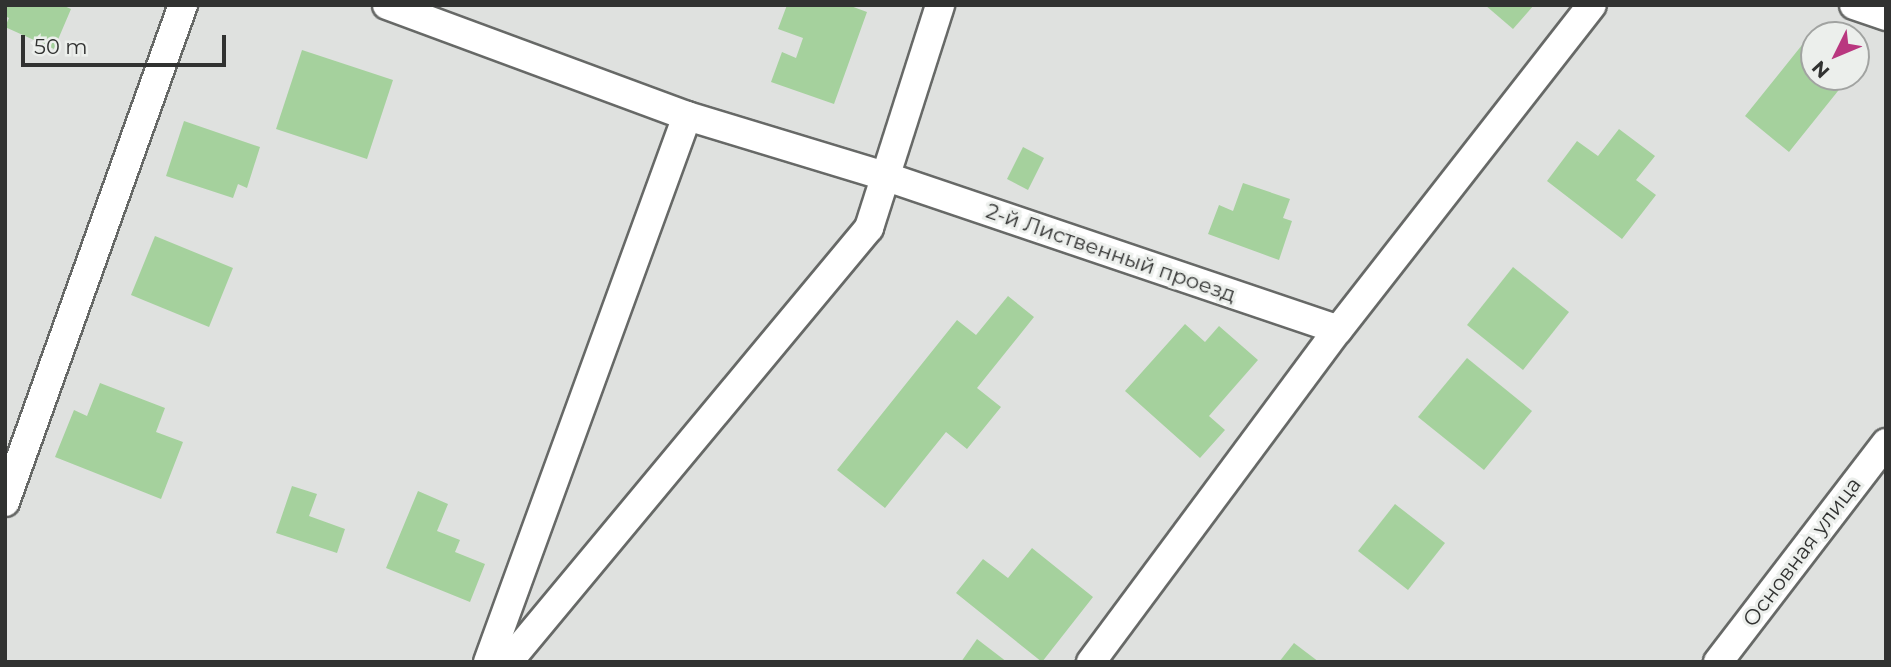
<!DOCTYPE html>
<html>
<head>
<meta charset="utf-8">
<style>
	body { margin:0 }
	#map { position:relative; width:1891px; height:667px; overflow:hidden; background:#dfe1df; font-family:Montserrat,sans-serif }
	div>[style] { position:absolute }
	.building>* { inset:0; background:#a5d19d }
	.roads { filter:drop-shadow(2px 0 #676967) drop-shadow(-2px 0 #676967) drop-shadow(0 2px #676967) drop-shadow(0 -2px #676967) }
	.street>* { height:28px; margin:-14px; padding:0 14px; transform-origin:14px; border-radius:14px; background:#fff }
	span { translate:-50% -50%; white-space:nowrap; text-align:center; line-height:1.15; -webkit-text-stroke:6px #ecefec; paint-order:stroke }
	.street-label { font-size:21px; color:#313231 }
	.frame { position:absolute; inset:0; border:7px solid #313231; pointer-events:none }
	.north { position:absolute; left:1800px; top:21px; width:70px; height:70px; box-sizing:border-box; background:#ecefec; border:2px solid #a1a3a1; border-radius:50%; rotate:227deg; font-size:19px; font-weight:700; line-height:28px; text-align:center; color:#313231 }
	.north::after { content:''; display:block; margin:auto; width:24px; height:32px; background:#b9377f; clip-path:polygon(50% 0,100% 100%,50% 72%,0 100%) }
	.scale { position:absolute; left:21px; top:35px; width:205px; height:32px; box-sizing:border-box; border:4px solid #313231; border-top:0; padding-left:9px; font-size:21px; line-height:24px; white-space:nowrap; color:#313231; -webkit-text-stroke:5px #ecefec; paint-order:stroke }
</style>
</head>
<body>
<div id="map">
	<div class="building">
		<div style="clip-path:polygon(5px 5px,62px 5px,71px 9px,54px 49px,5px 27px,9px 18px,5px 16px)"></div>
		<div style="clip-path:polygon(787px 5px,848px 5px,867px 12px,834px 104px,771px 82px,782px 52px,796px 58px,803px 38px,778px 29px)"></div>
		<div style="clip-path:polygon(1485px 5px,1534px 5px,1513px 29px)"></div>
		<div style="clip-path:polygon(1802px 45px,1814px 55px,1814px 77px,1842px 77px,1846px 81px,1789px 152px,1745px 116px)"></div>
		<div style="clip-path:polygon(302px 50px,393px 80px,367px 159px,276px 129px)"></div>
		<div style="clip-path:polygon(184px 121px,260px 147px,247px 188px,238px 184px,233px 198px,166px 176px)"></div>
		<div style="clip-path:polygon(1619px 129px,1655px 156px,1636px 180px,1656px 195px,1622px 239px,1547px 181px,1577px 141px,1598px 156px)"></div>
		<div style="clip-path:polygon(1023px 147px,1044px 158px,1028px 190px,1007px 179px)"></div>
		<div style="clip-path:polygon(1243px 183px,1290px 199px,1283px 218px,1292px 221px,1279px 260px,1208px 234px,1219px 205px,1233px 211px)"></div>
		<div style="clip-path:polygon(155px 236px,233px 268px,209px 327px,131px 295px)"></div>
		<div style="clip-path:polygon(1513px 267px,1569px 312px,1523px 370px,1467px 325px)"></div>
		<div style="clip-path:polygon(1008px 296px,1034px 317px,977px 388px,1001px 407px,967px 449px,946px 432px,885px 508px,837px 470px,957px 320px,976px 335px)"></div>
		<div style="clip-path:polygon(1185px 324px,1205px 342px,1219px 326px,1258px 360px,1209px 416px,1225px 430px,1200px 458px,1125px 391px)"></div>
		<div style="clip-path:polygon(1467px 358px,1532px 411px,1484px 470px,1418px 417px)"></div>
		<div style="clip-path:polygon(100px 383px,165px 408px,156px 432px,183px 442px,161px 499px,55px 457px,74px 410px,87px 416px)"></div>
		<div style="clip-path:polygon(292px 486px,317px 494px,309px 516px,345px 529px,337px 553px,276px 533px)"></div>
		<div style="clip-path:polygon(418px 491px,448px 504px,437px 531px,460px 540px,455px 552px,485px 564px,470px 602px,386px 568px)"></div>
		<div style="clip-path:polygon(1395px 504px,1445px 543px,1408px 590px,1358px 551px)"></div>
		<div style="clip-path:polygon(1032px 548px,1093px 597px,1042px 662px,956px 593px,983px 559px,1008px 578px)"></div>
		<div style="clip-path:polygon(977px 639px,1007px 662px,961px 662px)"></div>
		<div style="clip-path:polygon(1294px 643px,1319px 662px,1279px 662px)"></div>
	</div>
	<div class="roads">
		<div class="street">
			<div style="left:387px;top:5px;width:320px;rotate:20.3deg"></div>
			<div style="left:687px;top:116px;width:206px;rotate:16.9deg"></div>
			<div style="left:884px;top:176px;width:479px;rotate:18.7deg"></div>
			<div style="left:1854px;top:5px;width:34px;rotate:19deg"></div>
			<div style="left:5px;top:502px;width:528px;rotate:-70.3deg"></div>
			<div style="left:488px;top:662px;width:581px;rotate:-69.97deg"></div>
			<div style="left:508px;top:662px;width:565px;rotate:-50.25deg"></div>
			<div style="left:869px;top:228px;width:234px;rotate:-72.3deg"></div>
			<div style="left:1091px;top:662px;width:414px;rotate:-53.4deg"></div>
			<div style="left:1338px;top:330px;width:412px;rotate:-52deg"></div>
			<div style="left:1718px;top:662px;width:276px;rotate:-52.5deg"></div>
		</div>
	</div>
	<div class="street-label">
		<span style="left:1111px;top:253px;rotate:19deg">2-й Лиственный проезд</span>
		<span style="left:1802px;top:552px;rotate:-53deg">Основная улица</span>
	</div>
	<div class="frame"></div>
	<div class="north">N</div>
	<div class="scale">50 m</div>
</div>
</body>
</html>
